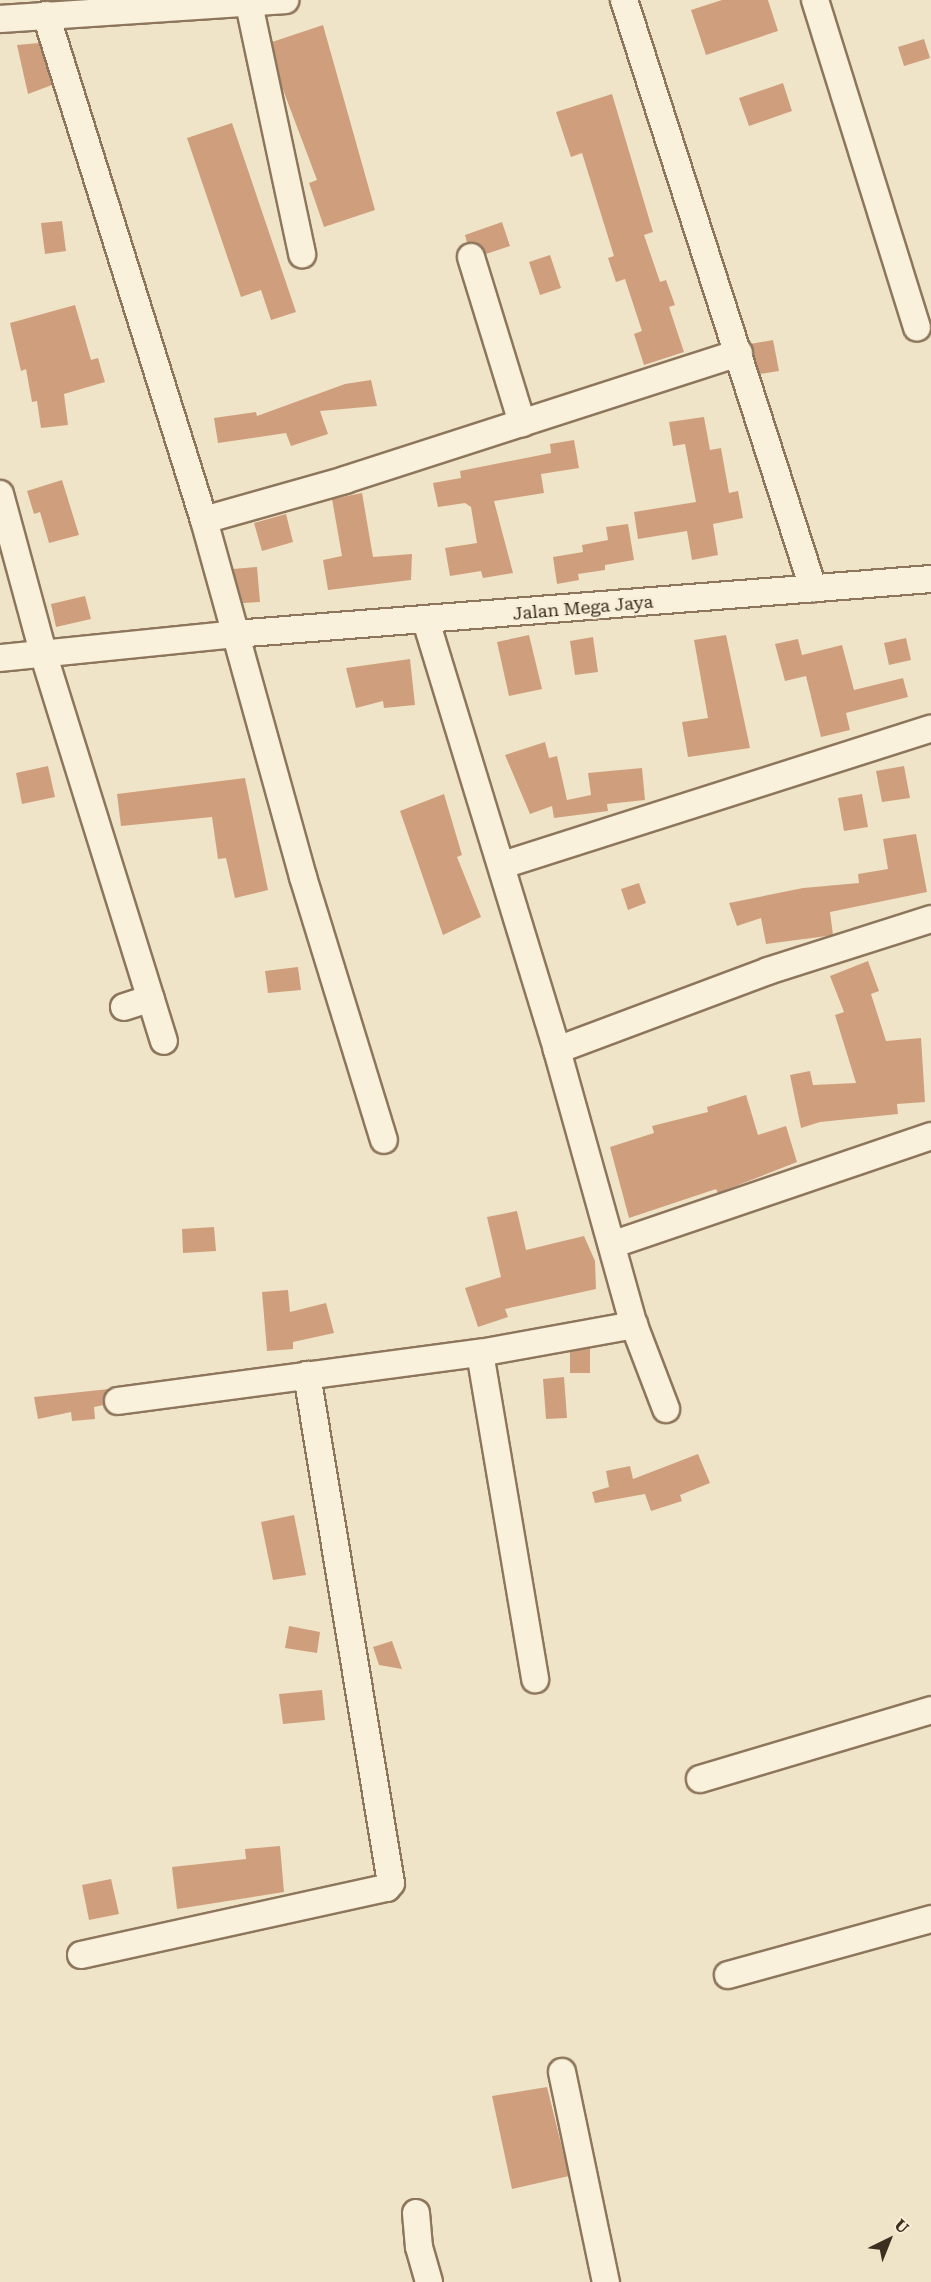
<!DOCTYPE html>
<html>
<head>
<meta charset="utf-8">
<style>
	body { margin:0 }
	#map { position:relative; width:931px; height:2282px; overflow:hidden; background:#f0e4c8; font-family:"Roboto Serif",serif }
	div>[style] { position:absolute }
	.building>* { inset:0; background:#cf9f7d }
	.roads { filter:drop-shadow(2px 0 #8d765c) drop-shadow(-2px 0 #8d765c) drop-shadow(0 2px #8d765c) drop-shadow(0 -2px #8d765c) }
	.minor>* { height:26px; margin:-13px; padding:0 13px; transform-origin:13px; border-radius:13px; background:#faf1dc }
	span { translate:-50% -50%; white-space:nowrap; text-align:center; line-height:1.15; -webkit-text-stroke:5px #f7eed8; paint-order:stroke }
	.street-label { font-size:18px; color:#3d2e20 }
	.north { position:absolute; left:859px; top:2210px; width:60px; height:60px; -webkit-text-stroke:4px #f7eed8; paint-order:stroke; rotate:43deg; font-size:16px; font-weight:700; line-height:24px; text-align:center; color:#3d2e20 }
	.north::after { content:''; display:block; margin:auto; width:21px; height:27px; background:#3d2e20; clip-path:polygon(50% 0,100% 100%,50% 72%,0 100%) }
</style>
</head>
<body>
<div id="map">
	<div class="building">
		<div style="clip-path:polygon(722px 0,768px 0,778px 31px,706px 55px,691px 10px)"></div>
		<div style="clip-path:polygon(323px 25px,375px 210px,324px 227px,309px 183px,317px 180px,282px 87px,272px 42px)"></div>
		<div style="clip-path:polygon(924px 39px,930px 58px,904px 66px,898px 47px)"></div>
		<div style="clip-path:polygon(39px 43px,52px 85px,28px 94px,17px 45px)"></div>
		<div style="clip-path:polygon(783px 83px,792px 111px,749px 126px,739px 98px)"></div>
		<div style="clip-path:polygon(612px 94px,653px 232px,644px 235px,660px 282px,666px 280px,675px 305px,669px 307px,684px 352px,644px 365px,634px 334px,642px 331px,625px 279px,616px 282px,608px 258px,614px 256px,582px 153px,571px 157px,556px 112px)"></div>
		<div style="clip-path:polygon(232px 123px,296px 312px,271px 320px,261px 290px,241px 297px,187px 138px)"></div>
		<div style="clip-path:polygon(62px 221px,66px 251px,45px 254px,41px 223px)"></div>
		<div style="clip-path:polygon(502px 222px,510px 246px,486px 254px,481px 246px,467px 243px,465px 235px)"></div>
		<div style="clip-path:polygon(550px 255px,561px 288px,540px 295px,529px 262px)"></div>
		<div style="clip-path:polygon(75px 305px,91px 360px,98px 358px,105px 382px,64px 394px,68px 425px,41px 428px,37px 401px,32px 402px,26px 369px,21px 371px,10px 323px)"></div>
		<div style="clip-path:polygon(773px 340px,779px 371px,760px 374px,750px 344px)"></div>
		<div style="clip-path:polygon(371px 380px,377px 406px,320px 411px,328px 434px,291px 446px,286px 433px,218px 443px,214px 418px,256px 412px,257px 416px,345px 384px)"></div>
		<div style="clip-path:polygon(704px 417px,710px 450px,721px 448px,729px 493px,738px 491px,743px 518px,713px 524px,718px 555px,692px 560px,687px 531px,638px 539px,634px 512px,696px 502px,685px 444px,673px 446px,669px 422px)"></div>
		<div style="clip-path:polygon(574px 440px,579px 468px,541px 474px,544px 493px,494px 501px,513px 573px,483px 578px,481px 571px,450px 576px,445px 548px,477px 543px,471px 507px,465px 503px,438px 507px,433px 483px,461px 478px,460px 471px,551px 453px,550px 444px)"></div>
		<div style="clip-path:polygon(62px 480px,79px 535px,49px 543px,40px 512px,34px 514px,27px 491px)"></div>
		<div style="clip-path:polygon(362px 493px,373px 557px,412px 554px,411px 580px,328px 590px,323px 560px,342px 556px,332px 499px)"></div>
		<div style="clip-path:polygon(286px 514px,293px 542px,262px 551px,254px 523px)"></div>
		<div style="clip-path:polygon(628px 524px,634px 560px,605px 565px,605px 570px,578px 574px,579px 580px,557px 584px,553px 557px,583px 552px,582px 545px,608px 540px,606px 527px)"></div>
		<div style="clip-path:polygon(257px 567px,260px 602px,243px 603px,233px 569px)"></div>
		<div style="clip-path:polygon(85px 596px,91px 619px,56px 627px,51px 604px)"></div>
		<div style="clip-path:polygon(529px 635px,542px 689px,509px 696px,497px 642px)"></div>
		<div style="clip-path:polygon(726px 635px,750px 748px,688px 757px,682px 722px,708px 718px,694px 640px)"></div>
		<div style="clip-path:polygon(593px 637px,598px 672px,575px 675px,570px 641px)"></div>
		<div style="clip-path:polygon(906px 638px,911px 660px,889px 665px,884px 643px)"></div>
		<div style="clip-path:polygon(798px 639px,802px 655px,842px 645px,854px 690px,903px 678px,908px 697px,846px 713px,850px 730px,821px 737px,806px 676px,785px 681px,775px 644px)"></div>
		<div style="clip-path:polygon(410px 659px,415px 705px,384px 708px,383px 701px,356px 708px,346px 668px)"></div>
		<div style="clip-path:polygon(545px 742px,549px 758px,557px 756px,567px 800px,591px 795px,588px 773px,642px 768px,645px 800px,607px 804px,608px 811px,554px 818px,552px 806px,530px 814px,505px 755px)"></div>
		<div style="clip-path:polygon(48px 766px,55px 797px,22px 804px,16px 773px)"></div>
		<div style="clip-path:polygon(904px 766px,910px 798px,882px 802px,876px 771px)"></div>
		<div style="clip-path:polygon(245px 778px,268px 890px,235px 898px,226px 858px,218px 859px,212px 817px,121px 826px,117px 794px)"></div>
		<div style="clip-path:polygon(444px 794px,462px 855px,457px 857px,481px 917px,443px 935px,400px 811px)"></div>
		<div style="clip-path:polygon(862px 794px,868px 827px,844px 831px,838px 798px)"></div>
		<div style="clip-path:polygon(916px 834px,927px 892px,830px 912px,833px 935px,827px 936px,766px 944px,761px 918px,737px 926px,729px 903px,803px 888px,859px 883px,858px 874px,888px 869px,883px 839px)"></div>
		<div style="clip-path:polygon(639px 883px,646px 903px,628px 910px,621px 889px)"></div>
		<div style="clip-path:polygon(868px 961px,879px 991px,871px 994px,886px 1041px,921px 1038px,925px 1102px,897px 1104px,898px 1114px,820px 1122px,801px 1128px,790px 1075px,810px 1071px,813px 1085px,856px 1083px,835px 1015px,844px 1012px,830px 976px)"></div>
		<div style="clip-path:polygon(298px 967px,301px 990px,268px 993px,265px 971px)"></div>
		<div style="clip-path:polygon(746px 1095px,758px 1135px,786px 1126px,797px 1162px,718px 1193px,716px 1189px,629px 1218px,610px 1147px,654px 1133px,652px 1126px,708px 1112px,707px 1107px)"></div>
		<div style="clip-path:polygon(517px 1211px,526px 1250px,584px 1236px,595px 1261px,596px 1289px,505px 1309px,508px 1317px,478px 1327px,465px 1288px,501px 1277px,487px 1217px)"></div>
		<div style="clip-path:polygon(214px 1227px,216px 1251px,183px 1253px,182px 1229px)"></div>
		<div style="clip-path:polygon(288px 1290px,290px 1312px,326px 1303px,334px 1333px,293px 1342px,293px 1349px,267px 1351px,262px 1292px)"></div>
		<div style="clip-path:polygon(590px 1348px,590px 1373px,570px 1373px,570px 1352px)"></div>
		<div style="clip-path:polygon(564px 1377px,567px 1418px,546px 1419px,543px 1379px)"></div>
		<div style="clip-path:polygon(109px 1389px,104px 1405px,94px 1407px,95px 1419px,72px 1421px,71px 1412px,38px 1419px,34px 1397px)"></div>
		<div style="clip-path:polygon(698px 1454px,710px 1483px,680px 1495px,682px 1501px,651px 1511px,645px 1494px,595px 1503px,592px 1492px,609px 1487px,606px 1471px,630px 1466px,633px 1479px)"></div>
		<div style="clip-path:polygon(294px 1515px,306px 1575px,273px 1580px,261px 1522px)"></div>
		<div style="clip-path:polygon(289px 1626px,320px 1632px,317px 1653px,285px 1648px)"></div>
		<div style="clip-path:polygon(392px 1641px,402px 1669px,379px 1665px,373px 1647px)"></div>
		<div style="clip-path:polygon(322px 1690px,325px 1720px,283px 1724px,279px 1694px)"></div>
		<div style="clip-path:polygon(280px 1846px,284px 1892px,177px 1909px,172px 1867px,246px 1859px,245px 1849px)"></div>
		<div style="clip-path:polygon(111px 1879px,119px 1914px,89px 1920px,82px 1885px)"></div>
		<div style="clip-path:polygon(547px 2087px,569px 2176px,512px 2189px,492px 2096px)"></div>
	</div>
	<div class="roads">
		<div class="minor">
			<div style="left:624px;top:0;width:618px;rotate:72.18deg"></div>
			<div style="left:815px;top:0;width:343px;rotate:72.7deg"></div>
			<div style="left:249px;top:4px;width:256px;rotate:78deg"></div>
			<div style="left:46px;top:15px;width:529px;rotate:72.63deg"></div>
			<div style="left:204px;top:520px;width:370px;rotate:74.5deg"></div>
			<div style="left:303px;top:877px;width:275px;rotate:72.9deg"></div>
			<div style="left:0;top:19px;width:286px;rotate:-3.8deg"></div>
			<div style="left:471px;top:257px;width:174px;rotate:72.9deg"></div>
			<div style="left:0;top:494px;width:168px;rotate:74.8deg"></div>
			<div style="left:44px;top:656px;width:403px;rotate:72.7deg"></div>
			<div style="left:204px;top:520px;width:147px;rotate:-15.8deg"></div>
			<div style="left:345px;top:480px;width:414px;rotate:-17.9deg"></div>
			<div style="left:426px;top:621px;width:449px;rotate:73deg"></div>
			<div style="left:557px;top:1050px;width:286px;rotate:74.4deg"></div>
			<div style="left:634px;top:1325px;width:90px;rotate:69.1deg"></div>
			<div style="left:0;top:658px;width:236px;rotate:-5.8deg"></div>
			<div style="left:235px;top:634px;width:698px;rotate:-4.52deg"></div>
			<div style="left:503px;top:865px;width:449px;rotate:-17.7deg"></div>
			<div style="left:124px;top:1007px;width:28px;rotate:-18deg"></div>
			<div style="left:557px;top:1050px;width:225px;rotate:-20.5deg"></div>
			<div style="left:768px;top:971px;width:171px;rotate:-17.7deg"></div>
			<div style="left:614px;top:1244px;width:335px;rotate:-18.8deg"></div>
			<div style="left:480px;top:1353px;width:331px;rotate:80.4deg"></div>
			<div style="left:118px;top:1401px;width:365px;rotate:-7.6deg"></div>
			<div style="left:480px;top:1353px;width:157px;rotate:-10.3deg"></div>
			<div style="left:700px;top:1779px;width:241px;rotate:-16.6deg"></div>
			<div style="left:81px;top:1955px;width:313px;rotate:-12.4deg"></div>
			<div style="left:387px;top:1888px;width:6px;rotate:-51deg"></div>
			<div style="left:391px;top:1883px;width:515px;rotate:-99.39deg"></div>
			<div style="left:728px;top:1975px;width:211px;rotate:-15.4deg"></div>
			<div style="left:562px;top:2072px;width:215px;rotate:78.2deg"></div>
			<div style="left:416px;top:2213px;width:34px;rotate:85deg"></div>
			<div style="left:419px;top:2247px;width:36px;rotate:74deg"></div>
		</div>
	</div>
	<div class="street-label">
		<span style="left:583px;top:608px;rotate:-5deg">Jalan Mega Jaya</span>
	</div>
	<div class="north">U</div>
</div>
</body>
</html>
